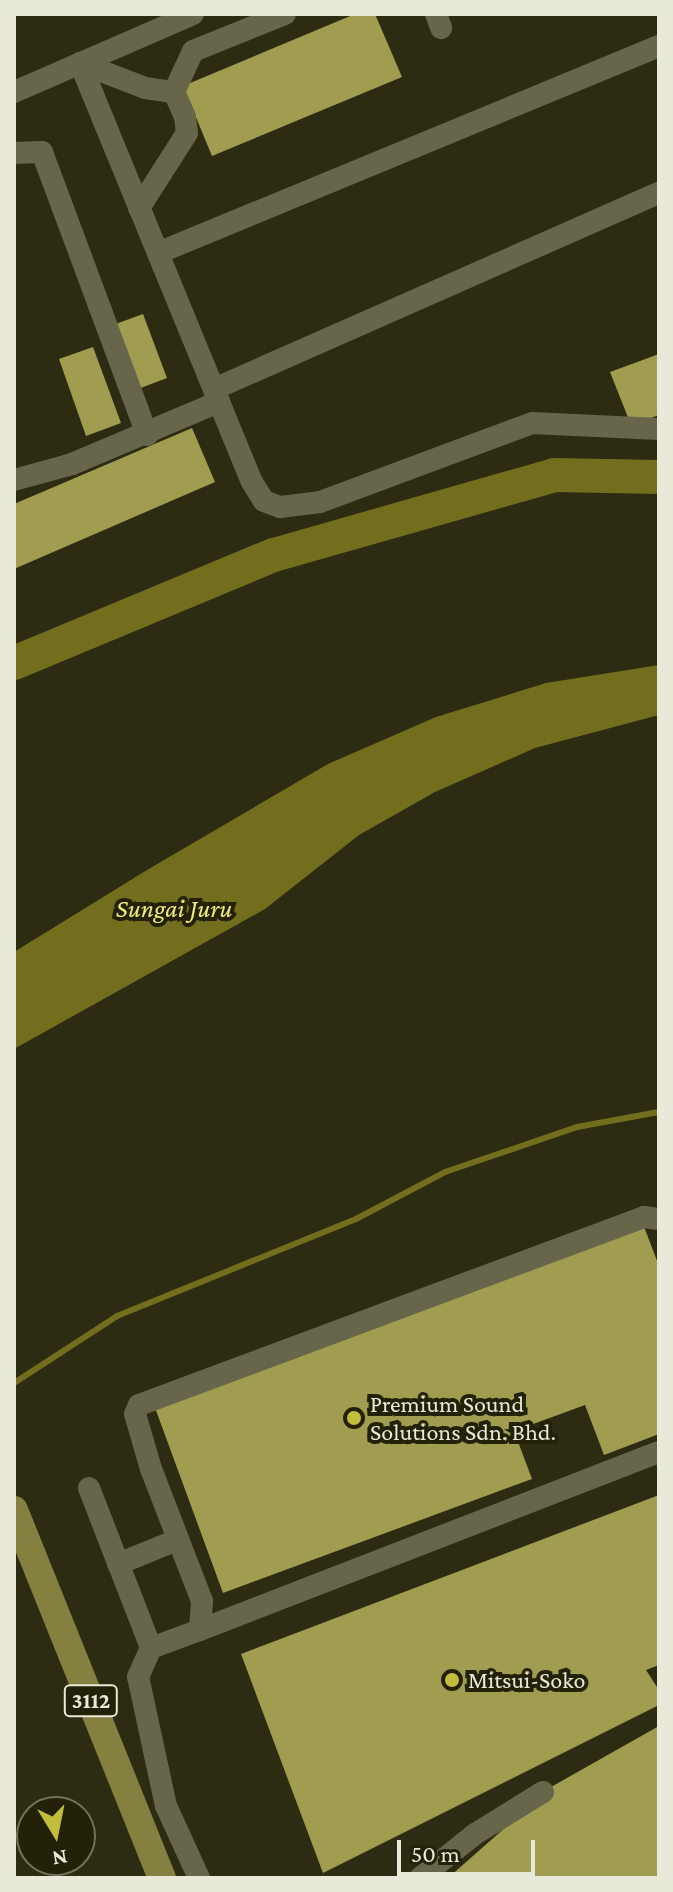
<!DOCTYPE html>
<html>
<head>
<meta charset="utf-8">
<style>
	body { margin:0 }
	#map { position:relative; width:673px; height:1892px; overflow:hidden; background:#2d2b12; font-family:"Crimson Pro",serif }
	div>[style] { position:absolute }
	.water>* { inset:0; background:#726e1e }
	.stream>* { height:6px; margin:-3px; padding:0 3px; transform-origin:3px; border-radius:3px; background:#726e1e }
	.river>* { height:34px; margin:-17px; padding:0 17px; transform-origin:17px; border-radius:17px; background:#726e1e }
	.building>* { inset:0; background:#a09c50 }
	.minor>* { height:22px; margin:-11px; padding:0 11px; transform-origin:11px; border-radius:11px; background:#67664a }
	.major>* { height:28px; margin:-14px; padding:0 14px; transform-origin:14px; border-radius:14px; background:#838040 }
	.dots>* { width:22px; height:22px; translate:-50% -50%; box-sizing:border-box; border:4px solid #232208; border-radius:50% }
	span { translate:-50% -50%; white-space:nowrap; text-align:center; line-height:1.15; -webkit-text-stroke:8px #232208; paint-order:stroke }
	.shield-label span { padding:2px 6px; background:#232208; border:2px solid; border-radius:6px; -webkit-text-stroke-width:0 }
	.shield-label { font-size:22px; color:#e9e9d9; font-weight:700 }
	.poi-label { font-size:24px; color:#e9e9d9 }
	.left { translate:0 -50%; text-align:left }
	.water-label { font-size:26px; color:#efea7f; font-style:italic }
	.frame { position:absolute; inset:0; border:16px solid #e9e9d9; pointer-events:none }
	.north { position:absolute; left:16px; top:1796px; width:80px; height:80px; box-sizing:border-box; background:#232208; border:2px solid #72725c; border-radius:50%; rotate:170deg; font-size:22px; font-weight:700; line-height:32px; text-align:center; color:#e9e9d9 }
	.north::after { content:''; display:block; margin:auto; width:28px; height:36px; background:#c3bd3e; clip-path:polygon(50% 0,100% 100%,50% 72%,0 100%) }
	.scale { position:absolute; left:397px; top:1840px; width:138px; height:36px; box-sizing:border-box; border:4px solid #e9e9d9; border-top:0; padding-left:10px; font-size:24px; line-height:28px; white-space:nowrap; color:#e9e9d9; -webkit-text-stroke:6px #232208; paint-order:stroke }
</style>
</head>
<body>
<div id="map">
	<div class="water">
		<div style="clip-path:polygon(659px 665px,659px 715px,535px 748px,435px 792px,359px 835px,265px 909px,14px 1049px,14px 952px,147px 870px,328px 764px,436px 717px,546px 683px)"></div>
	</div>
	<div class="stream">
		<div style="left:14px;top:1383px;width:123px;rotate:-33deg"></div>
		<div style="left:117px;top:1316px;width:258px;rotate:-22.1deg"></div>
		<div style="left:356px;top:1219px;width:101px;rotate:-27.8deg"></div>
		<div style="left:445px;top:1172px;width:139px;rotate:-18.8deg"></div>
		<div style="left:577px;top:1127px;width:83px;rotate:-10.4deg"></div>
	</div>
	<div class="river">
		<div style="left:14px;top:663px;width:282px;rotate:-22.6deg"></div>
		<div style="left:274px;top:555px;width:291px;rotate:-15.9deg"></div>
		<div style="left:554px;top:475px;width:105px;rotate:1.1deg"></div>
	</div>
	<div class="building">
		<div style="clip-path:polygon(355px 14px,375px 14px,402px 77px,212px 156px,183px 86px)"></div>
		<div style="clip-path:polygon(143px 314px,167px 378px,138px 389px,113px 325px)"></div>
		<div style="clip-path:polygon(93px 347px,121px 423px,86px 436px,59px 359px)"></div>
		<div style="clip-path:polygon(659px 354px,659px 415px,631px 425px,610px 372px)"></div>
		<div style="clip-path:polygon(192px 428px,215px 482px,14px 569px,14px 504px)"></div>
		<div style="clip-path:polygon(643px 1224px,659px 1266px,659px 1434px,604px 1455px,585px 1405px,514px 1431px,532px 1479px,223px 1593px,154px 1405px)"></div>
		<div style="clip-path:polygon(659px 1495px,659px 1665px,646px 1670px,659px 1690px,659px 1705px,323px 1873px,241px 1654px)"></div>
		<div style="clip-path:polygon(659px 1726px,659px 1878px,448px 1878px,551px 1787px)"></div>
	</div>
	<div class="minor">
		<div style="left:436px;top:14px;width:15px;rotate:70deg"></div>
		<div style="left:80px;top:63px;width:453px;rotate:67.7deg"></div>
		<div style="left:252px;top:482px;width:22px;rotate:58deg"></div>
		<div style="left:264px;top:501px;width:17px;rotate:21deg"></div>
		<div style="left:280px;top:507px;width:40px;rotate:-7.1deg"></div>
		<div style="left:320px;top:502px;width:226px;rotate:-20.4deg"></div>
		<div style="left:532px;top:423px;width:127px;rotate:2.7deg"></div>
		<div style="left:80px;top:63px;width:70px;rotate:21deg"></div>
		<div style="left:145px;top:88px;width:29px;rotate:8deg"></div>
		<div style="left:174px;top:92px;width:27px;rotate:66deg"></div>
		<div style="left:185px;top:117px;width:16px;rotate:83deg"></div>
		<div style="left:187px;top:133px;width:89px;rotate:122.6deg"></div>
		<div style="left:14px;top:92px;width:195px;rotate:-23.5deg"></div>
		<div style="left:174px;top:92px;width:45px;rotate:-65.1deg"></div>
		<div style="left:193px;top:51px;width:99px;rotate:-21.9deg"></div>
		<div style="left:14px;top:153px;width:28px;rotate:-2deg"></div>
		<div style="left:42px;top:152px;width:302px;rotate:69.6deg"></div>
		<div style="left:158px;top:253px;width:542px;rotate:-22.45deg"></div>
		<div style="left:214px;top:389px;width:486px;rotate:-23.8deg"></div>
		<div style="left:14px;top:480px;width:60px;rotate:-15.4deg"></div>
		<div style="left:72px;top:464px;width:160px;rotate:-22.9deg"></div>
		<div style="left:89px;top:1488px;width:172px;rotate:68.8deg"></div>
		<div style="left:118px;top:1564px;width:64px;rotate:-22.1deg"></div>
		<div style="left:200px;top:1630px;width:492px;rotate:-21.2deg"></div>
		<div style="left:199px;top:1878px;width:79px;rotate:-114.6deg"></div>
		<div style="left:166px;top:1806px;width:132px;rotate:-102.2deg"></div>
		<div style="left:138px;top:1677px;width:32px;rotate:-66deg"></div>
		<div style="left:151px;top:1648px;width:52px;rotate:-20.2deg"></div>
		<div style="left:200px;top:1630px;width:29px;rotate:-86deg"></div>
		<div style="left:202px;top:1601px;width:142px;rotate:-111.1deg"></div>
		<div style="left:151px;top:1469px;width:57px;rotate:-106.2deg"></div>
		<div style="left:135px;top:1414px;width:10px;rotate:-66deg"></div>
		<div style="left:139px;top:1405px;width:539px;rotate:-20.42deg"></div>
		<div style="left:644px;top:1217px;width:15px;rotate:8deg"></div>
		<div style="left:420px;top:1878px;width:70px;rotate:-38.7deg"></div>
		<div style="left:475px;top:1834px;width:80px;rotate:-31.7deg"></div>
	</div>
	<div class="major">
		<div style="left:14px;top:1510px;width:397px;rotate:68.1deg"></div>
	</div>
	<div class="dots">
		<div style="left:354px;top:1418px;background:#c3bd3e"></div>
		<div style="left:452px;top:1680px;background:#c3bd3e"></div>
	</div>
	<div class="shield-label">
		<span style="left:91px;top:1701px">3112</span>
	</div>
	<div class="poi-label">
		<span class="left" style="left:370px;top:1418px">Premium Sound<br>Solutions Sdn. Bhd.</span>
		<span class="left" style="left:468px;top:1680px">Mitsui-Soko</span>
	</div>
	<div class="water-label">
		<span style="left:174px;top:909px">Sungai Juru</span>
	</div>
	<div class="frame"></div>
	<div class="north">N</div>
	<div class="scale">50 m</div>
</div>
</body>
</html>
